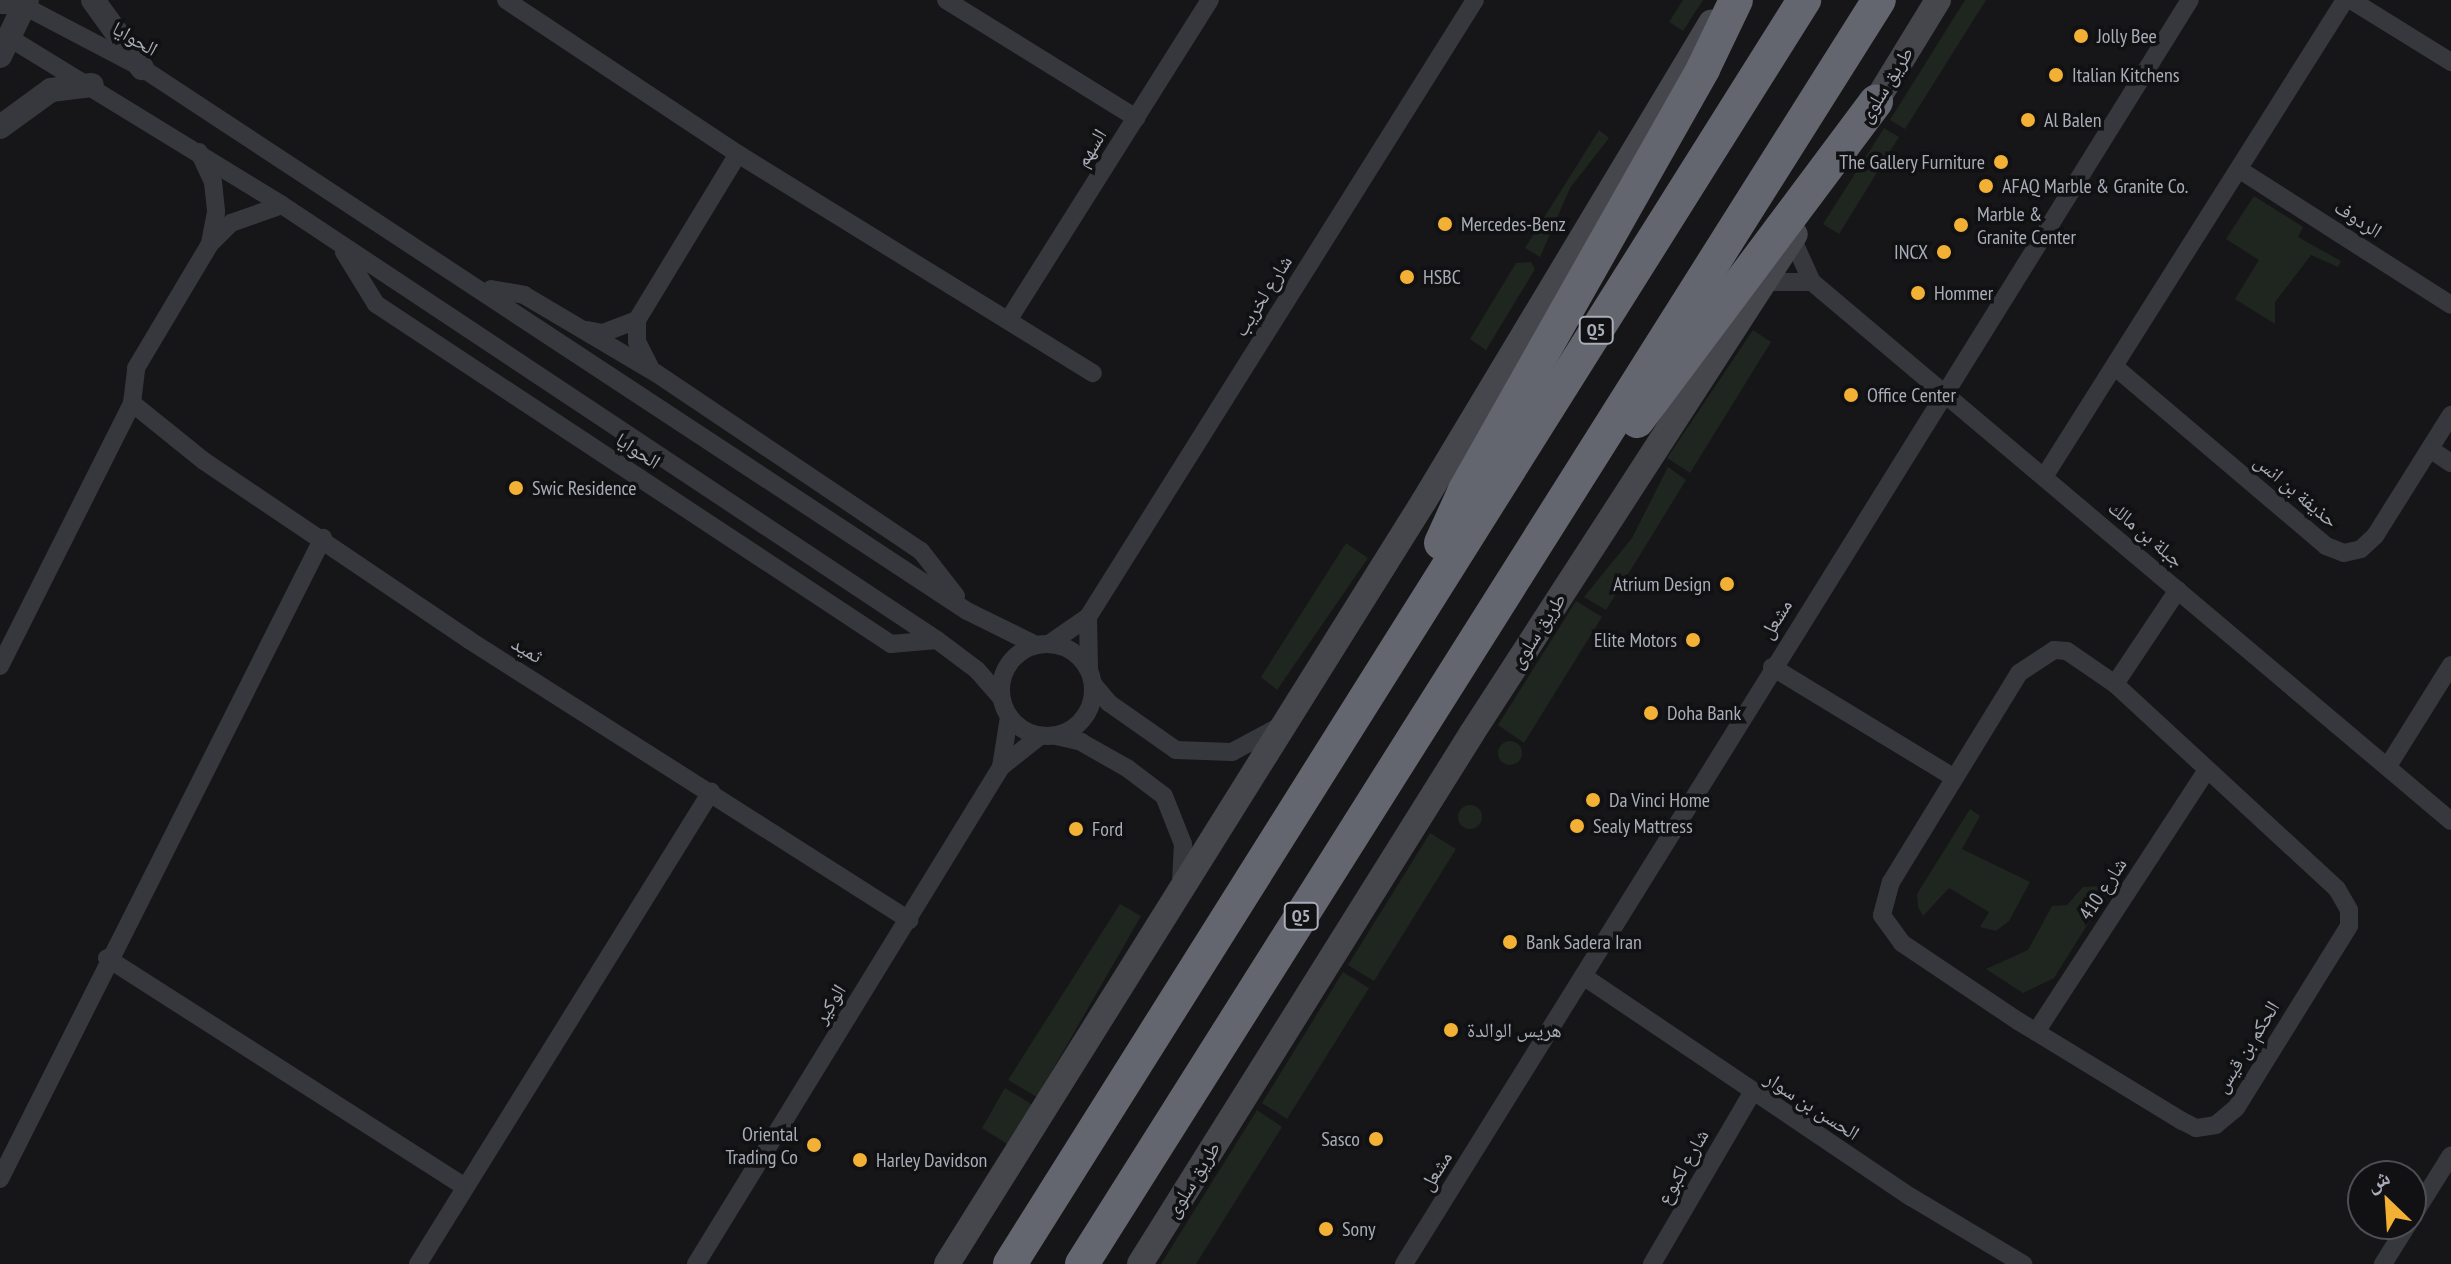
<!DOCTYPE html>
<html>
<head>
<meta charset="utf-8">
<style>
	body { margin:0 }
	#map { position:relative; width:2451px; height:1264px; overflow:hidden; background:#161618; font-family:"PT Sans Narrow","Noto Naskh Arabic",sans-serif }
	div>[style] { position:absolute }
	.green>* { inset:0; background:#1e261f }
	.round { border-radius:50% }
	.minor>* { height:18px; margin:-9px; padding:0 9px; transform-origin:9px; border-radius:9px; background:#37383d }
	.minor>.ring { margin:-9px; padding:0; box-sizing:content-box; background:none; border:18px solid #37383d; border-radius:50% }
	.tertiary>* { height:24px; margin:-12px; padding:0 12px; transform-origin:12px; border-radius:12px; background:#37383d }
	.secondary>* { height:26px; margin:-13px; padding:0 13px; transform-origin:13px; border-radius:13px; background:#45474d }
	.motorway>* { height:34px; margin:-17px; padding:0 17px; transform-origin:17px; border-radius:17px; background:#63666e }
	.dots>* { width:22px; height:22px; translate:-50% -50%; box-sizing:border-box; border:4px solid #111113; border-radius:50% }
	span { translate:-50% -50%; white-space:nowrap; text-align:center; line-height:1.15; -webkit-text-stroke:7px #111113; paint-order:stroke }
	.shield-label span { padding:2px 6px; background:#111113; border:2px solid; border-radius:6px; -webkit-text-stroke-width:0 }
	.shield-label { font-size:18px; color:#a8adb8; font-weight:700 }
	.poi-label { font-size:20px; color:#a8adb8 }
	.left { translate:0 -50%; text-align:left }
	.right { translate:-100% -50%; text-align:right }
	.street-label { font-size:20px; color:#a8adb8 }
	.north { position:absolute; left:2347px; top:1160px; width:80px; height:80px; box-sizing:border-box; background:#111113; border:2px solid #4d4f55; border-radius:50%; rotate:335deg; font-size:22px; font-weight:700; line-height:32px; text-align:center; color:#a8adb8 }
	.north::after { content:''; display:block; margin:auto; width:28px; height:36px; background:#f2b134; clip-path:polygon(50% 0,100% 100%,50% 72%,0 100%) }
</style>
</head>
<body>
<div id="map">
	<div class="green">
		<div style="clip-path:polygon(1683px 0,1703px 0,1683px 31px,1669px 22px)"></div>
		<div style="clip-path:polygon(1965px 0,1986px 0,1905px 129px,1890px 120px)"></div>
		<div style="clip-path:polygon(1884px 128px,1899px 137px,1839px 234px,1823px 224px)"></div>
		<div style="clip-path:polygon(1599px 130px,1609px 138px,1570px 188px,1540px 257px,1525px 248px)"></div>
		<div style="clip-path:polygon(2254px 196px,2303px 227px,2298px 237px,2341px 261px,2338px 267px,2311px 255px,2275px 302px,2275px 324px,2235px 299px,2259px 260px,2226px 239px)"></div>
		<div style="clip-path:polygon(1531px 262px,1535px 269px,1486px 350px,1470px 339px,1516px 263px)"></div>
		<div style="clip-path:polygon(1753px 330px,1771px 342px,1690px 473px,1667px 458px)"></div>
		<div style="clip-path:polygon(1668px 467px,1686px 480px,1606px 610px,1584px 597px,1632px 538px)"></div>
		<div style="clip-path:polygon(1346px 543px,1368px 558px,1277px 690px,1261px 677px)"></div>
		<div style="clip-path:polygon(1576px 601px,1602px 617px,1524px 743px,1498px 725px)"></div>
		<div class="round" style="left:1498px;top:741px;width:24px;height:24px"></div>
		<div class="round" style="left:1458px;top:805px;width:24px;height:24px"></div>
		<div style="clip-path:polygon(1970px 809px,1980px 816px,1962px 849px,2030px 882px,2009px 921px,1996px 931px,1980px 927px,1989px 912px,1949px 888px,1923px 916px,1918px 907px,1917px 894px)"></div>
		<div style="clip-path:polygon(1430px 833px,1456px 849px,1374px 981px,1348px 965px)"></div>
		<div style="clip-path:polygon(2100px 886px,2109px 890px,2054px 978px,2023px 993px,1986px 969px,2028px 950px,2052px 906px,2067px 905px,2083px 887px)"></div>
		<div style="clip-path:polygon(1120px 904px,1141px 916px,1037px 1097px,1008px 1080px)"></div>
		<div style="clip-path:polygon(1343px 972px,1369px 988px,1287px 1119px,1262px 1103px)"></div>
		<div style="clip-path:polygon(1005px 1088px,1033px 1105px,1007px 1144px,982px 1128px)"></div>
		<div style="clip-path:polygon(1257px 1110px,1282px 1127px,1196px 1264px,1161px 1264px)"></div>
	</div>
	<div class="minor">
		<div style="left:506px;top:0;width:278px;rotate:33.6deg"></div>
		<div style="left:738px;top:154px;width:417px;rotate:31.7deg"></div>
		<div style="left:946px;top:0;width:224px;rotate:31.8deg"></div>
		<div style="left:2351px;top:0;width:118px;rotate:31.8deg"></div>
		<div style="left:0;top:5px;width:24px;rotate:2deg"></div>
		<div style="left:24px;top:6px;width:133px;rotate:27.7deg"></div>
		<div style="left:142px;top:68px;width:988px;rotate:33.35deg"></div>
		<div style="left:967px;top:611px;width:77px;rotate:26.2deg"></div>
		<div style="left:8px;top:37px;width:321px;rotate:31.5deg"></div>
		<div style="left:282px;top:205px;width:786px;rotate:33.59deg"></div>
		<div style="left:937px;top:640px;width:50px;rotate:36.9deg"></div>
		<div style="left:977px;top:670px;width:37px;rotate:49deg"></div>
		<div style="left:199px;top:152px;width:33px;rotate:65deg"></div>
		<div style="left:213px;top:182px;width:30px;rotate:84deg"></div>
		<div style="left:216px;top:212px;width:33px;rotate:101deg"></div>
		<div style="left:2240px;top:170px;width:250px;rotate:32.6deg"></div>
		<div style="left:1792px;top:238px;width:48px;rotate:65.6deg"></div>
		<div style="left:1812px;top:282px;width:836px;rotate:40.15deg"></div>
		<div style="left:344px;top:252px;width:61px;rotate:58.4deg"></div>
		<div style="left:376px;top:304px;width:617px;rotate:33.43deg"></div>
		<div style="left:891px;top:644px;width:46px;rotate:-5deg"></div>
		<div style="left:1764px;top:282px;width:48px"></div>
		<div style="left:491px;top:289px;width:34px;rotate:10deg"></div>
		<div style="left:524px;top:295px;width:153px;rotate:30.6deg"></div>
		<div style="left:656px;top:373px;width:319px;rotate:33.9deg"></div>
		<div style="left:921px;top:551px;width:57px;rotate:52.1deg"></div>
		<div style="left:1009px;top:319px;width:377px;rotate:-57.8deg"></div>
		<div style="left:587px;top:330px;width:16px;rotate:11deg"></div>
		<div style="left:603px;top:333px;width:36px;rotate:-21deg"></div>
		<div style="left:650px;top:367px;width:28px;rotate:-117deg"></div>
		<div style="left:637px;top:342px;width:22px;rotate:-90deg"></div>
		<div style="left:637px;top:320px;width:194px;rotate:-58.7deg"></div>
		<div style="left:2115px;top:367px;width:277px;rotate:40.3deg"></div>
		<div style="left:2326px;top:546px;width:19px;rotate:21deg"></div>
		<div style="left:2344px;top:553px;width:17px;rotate:-13deg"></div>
		<div style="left:2361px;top:549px;width:19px;rotate:-43deg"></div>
		<div style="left:2375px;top:536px;width:143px;rotate:-57.9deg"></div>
		<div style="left:132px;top:403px;width:92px;rotate:38.9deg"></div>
		<div style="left:204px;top:461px;width:320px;rotate:34deg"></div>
		<div style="left:469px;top:640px;width:522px;rotate:32.47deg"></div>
		<div style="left:2430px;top:449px;width:25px;rotate:34deg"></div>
		<div style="left:2044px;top:477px;width:564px;rotate:-57.75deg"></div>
		<div style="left:1088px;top:617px;width:52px;rotate:88.9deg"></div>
		<div class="ring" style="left:1001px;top:644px;width:74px;height:74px"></div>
		<div style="left:1049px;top:644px;width:47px;rotate:-34.7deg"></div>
		<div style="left:1088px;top:617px;width:728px;rotate:-57.9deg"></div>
		<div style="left:2054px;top:650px;width:13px;rotate:4deg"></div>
		<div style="left:2067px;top:651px;width:58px;rotate:34.5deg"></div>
		<div style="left:2115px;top:684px;width:302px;rotate:42.7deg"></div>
		<div style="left:2337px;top:889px;width:24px;rotate:60deg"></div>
		<div style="left:2349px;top:910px;width:16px;rotate:90deg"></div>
		<div style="left:2349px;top:926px;width:214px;rotate:121.8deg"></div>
		<div style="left:2236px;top:1108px;width:26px;rotate:140deg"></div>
		<div style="left:2216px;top:1125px;width:20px;rotate:171deg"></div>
		<div style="left:2196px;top:1128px;width:16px;rotate:-153deg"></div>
		<div style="left:2182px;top:1121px;width:192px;rotate:-148.6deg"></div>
		<div style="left:2018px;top:1021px;width:140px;rotate:-146.1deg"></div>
		<div style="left:1902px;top:943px;width:34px;rotate:-126deg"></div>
		<div style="left:1882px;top:915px;width:34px;rotate:-75deg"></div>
		<div style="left:1891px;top:882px;width:245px;rotate:-58.5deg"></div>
		<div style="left:2019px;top:673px;width:42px;rotate:-33.3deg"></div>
		<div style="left:0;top:666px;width:294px;rotate:-63.3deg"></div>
		<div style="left:132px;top:403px;width:35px;rotate:-83deg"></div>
		<div style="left:136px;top:368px;width:144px;rotate:-59.2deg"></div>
		<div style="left:210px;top:244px;width:30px;rotate:-45deg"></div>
		<div style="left:231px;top:223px;width:54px;rotate:-19.4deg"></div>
		<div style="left:1772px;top:667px;width:212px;rotate:31.3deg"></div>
		<div style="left:1093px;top:684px;width:25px;rotate:50deg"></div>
		<div style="left:1109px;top:703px;width:82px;rotate:35deg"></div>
		<div style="left:1176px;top:750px;width:56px;rotate:2deg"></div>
		<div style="left:1232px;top:752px;width:55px;rotate:-28.4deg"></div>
		<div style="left:2115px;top:684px;width:113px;rotate:-56.2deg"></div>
		<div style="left:1056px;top:736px;width:26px;rotate:13deg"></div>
		<div style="left:1081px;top:742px;width:53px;rotate:29.5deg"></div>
		<div style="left:1127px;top:768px;width:46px;rotate:37.1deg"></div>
		<div style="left:1164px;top:796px;width:52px;rotate:68.4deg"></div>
		<div style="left:1183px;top:844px;width:39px;rotate:93deg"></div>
		<div style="left:2388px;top:766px;width:119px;rotate:-58deg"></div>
		<div style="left:1001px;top:767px;width:51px;rotate:-80.9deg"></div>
		<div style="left:107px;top:958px;width:423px;rotate:32.6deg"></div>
		<div style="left:1583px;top:976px;width:396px;rotate:34deg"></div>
		<div style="left:1911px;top:1197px;width:131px;rotate:30.9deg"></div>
		<div style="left:2036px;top:1032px;width:313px;rotate:-56.9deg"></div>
		<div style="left:0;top:1179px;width:718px;rotate:-63.26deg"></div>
		<div style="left:2411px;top:1219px;width:75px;rotate:-58deg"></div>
		<div style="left:418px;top:1264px;width:556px;rotate:-58.17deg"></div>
		<div style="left:696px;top:1264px;width:583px;rotate:-58.46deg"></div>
		<div style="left:1001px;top:767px;width:50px;rotate:-38.5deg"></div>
		<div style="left:1404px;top:1264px;width:1488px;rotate:-58.13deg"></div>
		<div style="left:1652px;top:1264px;width:198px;rotate:-59.7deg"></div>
		<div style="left:2383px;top:1264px;width:47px;rotate:-58deg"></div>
	</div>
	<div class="tertiary">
		<div style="left:93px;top:0;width:84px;rotate:54.2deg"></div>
		<div style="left:0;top:56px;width:62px;rotate:-64.3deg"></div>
		<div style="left:0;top:127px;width:63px;rotate:-36deg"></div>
		<div style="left:51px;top:90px;width:41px;rotate:-7deg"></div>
	</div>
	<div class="secondary">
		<div style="left:1867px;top:116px;width:136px;rotate:-58.5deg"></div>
		<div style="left:947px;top:1264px;width:900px;rotate:-57.99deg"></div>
		<div style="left:1424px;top:501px;width:558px;rotate:-59.02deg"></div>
		<div style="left:1140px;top:1264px;width:626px;rotate:-57.98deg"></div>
		<div style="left:1472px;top:733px;width:594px;rotate:-57.09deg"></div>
	</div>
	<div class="motorway">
		<div style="left:1637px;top:421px;width:399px;rotate:-53.2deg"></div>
		<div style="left:1441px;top:543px;width:58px;rotate:-65.6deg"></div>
		<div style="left:1465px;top:490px;width:484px;rotate:-60.5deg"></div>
		<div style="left:1703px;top:69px;width:76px;rotate:-64.4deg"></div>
		<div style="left:1010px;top:1264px;width:1493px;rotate:-57.86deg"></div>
		<div style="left:1082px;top:1264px;width:1494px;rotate:-57.77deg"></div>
	</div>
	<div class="dots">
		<div style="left:2081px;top:36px;background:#f2b134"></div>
		<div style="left:2056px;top:75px;background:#f2b134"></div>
		<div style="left:2028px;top:120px;background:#f2b134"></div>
		<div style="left:2001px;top:162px;background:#f2b134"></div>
		<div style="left:1986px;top:186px;background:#f2b134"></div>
		<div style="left:1445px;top:224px;background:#f2b134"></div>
		<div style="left:1961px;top:225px;background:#f2b134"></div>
		<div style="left:1944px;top:252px;background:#f2b134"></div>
		<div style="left:1407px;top:277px;background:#f2b134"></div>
		<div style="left:1918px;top:293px;background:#f2b134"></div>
		<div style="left:1851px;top:395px;background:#f2b134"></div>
		<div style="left:516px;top:488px;background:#f2b134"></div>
		<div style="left:1727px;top:584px;background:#f2b134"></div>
		<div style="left:1693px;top:640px;background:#f2b134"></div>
		<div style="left:1651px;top:713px;background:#f2b134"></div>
		<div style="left:1593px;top:800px;background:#f2b134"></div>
		<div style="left:1577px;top:826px;background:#f2b134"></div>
		<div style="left:1076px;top:829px;background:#f2b134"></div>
		<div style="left:1510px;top:942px;background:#f2b134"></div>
		<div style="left:1451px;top:1030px;background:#f2b134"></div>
		<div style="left:1376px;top:1139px;background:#f2b134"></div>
		<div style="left:814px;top:1145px;background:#f2b134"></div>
		<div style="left:860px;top:1160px;background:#f2b134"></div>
		<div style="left:1326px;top:1229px;background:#f2b134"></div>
	</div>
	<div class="shield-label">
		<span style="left:1596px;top:330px">Q5</span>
		<span style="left:1301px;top:916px">Q5</span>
	</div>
	<div class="poi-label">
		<span class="left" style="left:2097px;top:36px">Jolly Bee</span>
		<span class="left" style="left:2072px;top:75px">Italian Kitchens</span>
		<span class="left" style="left:2044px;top:120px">Al Balen</span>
		<span class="right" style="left:1985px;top:162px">The Gallery Furniture</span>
		<span class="left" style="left:2002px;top:186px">AFAQ Marble &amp; Granite Co.</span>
		<span class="left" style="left:1977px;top:226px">Marble &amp;<br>Granite Center</span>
		<span class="left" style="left:1461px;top:224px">Mercedes-Benz</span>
		<span class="right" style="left:1928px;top:252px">INCX</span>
		<span class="left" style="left:1423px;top:277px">HSBC</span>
		<span class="left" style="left:1934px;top:293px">Hommer</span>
		<span class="left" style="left:1867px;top:395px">Office Center</span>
		<span class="left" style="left:532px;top:488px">Swic Residence</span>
		<span class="right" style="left:1711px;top:584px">Atrium Design</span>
		<span class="right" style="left:1677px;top:640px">Elite Motors</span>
		<span class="left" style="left:1667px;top:713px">Doha Bank</span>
		<span class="left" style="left:1609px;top:800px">Da Vinci Home</span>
		<span class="left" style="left:1593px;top:826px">Sealy Mattress</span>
		<span class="left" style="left:1092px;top:829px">Ford</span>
		<span class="left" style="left:1526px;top:942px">Bank Sadera Iran</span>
		<span class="left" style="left:1467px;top:1030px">هريس الوالدة</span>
		<span class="right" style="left:798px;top:1146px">Oriental<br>Trading Co</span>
		<span class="right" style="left:1360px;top:1139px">Sasco</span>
		<span class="left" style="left:876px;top:1160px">Harley Davidson</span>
		<span class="left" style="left:1342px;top:1229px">Sony</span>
	</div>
	<div class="street-label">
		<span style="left:135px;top:39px;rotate:30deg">الحوايا</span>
		<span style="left:1886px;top:85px;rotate:-58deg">طريق سلوى</span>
		<span style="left:1091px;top:148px;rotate:-58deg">السهم</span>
		<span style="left:2358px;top:219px;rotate:33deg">الردوف</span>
		<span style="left:1263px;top:296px;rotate:-58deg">شارع لخريب</span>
		<span style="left:638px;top:451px;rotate:33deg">الحوايا</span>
		<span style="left:2296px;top:491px;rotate:40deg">حذيفة بن انس</span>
		<span style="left:2146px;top:534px;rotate:40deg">جبلة بن مالك</span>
		<span style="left:1776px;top:619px;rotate:-58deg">مشعل</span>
		<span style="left:1538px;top:631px;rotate:-57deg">طريق سلوى</span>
		<span style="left:527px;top:650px;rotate:32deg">ثميد</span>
		<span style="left:2103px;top:889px;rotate:-57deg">شارع 410</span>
		<span style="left:830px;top:1004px;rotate:-58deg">الوكير</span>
		<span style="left:2247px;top:1047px;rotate:-58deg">الحكم بن قيس</span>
		<span style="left:1812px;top:1106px;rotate:33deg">الحسن بن سوار</span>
		<span style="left:1683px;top:1167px;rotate:-60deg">شارع لكبوع</span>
		<span style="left:1436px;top:1171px;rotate:-58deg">مشعل</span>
		<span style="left:1193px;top:1180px;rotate:-58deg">طريق سلوى</span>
	</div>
	<div class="north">ش</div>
</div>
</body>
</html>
